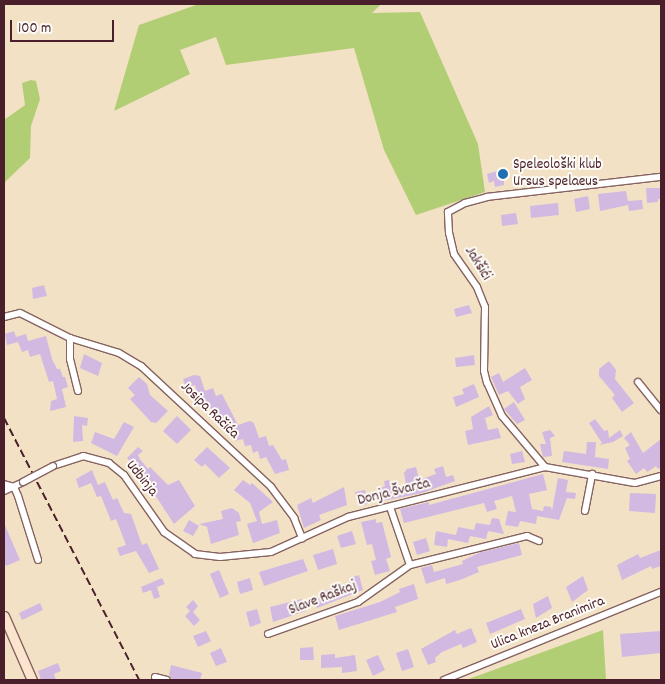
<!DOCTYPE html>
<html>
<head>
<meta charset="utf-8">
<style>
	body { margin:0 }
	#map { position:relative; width:665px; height:684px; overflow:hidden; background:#f3e1c5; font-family:Dekko,sans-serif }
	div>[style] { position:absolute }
	.green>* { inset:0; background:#b2ce74 }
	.building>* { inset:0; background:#d1b9e2 }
	.roads { filter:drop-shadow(1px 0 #856361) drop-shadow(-1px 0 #856361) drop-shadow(0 1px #856361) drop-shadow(0 -1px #856361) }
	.street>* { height:6px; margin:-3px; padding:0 3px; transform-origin:3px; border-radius:3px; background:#fff }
	.secondary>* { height:9px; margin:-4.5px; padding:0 4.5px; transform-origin:4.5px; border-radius:4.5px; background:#fce5cf }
	.rail>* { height:2px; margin-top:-1px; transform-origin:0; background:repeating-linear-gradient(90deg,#4a1f2b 0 8px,transparent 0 12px) }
	.bridges { filter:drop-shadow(1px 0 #856361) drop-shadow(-1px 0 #856361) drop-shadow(0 1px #856361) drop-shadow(0 -1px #856361) }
	.street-bridge>* { height:6px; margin:-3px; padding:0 3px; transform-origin:3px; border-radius:3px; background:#fff }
	.dots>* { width:14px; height:14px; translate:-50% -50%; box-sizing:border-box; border:2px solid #fdfcf7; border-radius:50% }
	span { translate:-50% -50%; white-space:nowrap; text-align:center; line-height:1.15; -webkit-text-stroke:4px #fdfcf7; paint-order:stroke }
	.poi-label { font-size:15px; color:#4a1f2b }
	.left { translate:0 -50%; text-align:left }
	.street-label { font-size:15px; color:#4a1f2b }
	.frame { position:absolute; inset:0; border:5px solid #4a1f2b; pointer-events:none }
	.scale { position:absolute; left:10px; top:20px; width:104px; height:22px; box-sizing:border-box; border:2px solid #4a1f2b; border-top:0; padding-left:6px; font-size:15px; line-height:18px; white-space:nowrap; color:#4a1f2b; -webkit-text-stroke:4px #fdfcf7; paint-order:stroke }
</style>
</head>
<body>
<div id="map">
	<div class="green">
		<div style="clip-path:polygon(199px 4px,381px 4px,372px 13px,420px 12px,478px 144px,485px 192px,416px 215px,384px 150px,354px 48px,226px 65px,216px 37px,180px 50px,190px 74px,114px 111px,139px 25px)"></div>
		<div style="clip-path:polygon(31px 80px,36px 81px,40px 99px,31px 126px,30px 158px,4px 183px,4px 120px,25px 105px,22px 83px)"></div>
		<div style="clip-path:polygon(603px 630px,606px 680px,466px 680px)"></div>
	</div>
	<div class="building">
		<div style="clip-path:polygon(504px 169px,504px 185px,495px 187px,494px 181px,489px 183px,487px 174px)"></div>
		<div style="clip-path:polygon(646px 188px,661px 188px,661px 199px,658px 199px,658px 202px,647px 203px)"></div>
		<div style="clip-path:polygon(626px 191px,628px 201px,642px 200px,643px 209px,629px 211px,628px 205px,600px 211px,598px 194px)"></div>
		<div style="clip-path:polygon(588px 196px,590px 209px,576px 212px,574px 199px)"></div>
		<div style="clip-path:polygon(558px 203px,559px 215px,531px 218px,530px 206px)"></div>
		<div style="clip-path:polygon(516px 213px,518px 224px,502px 226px,501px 215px)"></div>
		<div style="clip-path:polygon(44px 285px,47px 296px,33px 299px,32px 288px)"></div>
		<div style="clip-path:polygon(469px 305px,472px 313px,456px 317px,454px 309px)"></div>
		<div style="clip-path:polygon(14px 331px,16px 337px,26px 334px,28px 341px,46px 336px,52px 359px,57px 369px,60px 369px,63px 377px,65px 377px,68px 387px,62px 389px,66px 407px,50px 411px,51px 401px,57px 399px,53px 381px,49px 382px,40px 354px,30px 357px,28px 350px,22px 352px,18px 342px,7px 345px,5px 334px)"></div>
		<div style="clip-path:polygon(84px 354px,102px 363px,98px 376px,80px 368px)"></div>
		<div style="clip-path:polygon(474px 355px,475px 365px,456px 367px,455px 358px)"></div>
		<div style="clip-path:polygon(609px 361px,616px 370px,615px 379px,634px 403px,622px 412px,612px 398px,615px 395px,599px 376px,599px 369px)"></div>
		<div style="clip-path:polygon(525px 368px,532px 380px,520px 387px,525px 399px,518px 404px,508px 391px,499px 395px,491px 377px,499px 373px,503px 382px)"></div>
		<div style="clip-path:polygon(194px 375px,200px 376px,205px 391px,213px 388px,216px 396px,222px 394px,238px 425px,250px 421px,254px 423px,259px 438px,266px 436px,269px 446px,273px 445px,282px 460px,286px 459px,289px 470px,275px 474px,266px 457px,260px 459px,258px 451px,253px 453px,251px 445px,245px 446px,243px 439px,235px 441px,230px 424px,223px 426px,220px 418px,214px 419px,210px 407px,206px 408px,204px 403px,201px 404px,195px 385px,186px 388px,183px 379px)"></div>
		<div style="clip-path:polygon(139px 377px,147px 384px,150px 395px,168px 411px,156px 423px,151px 422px,130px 399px,135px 395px,128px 388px)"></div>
		<div style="clip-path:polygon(474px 384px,479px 397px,456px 407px,453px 397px,464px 394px,462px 389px)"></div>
		<div style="clip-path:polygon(514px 402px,525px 420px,517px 424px,504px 409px)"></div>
		<div style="clip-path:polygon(489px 406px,493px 415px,485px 418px,488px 430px,498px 428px,501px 438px,468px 445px,465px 431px,473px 429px,471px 417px)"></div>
		<div style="clip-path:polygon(74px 416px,88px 418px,87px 426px,82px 425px,83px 441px,73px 442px)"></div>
		<div style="clip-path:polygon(177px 416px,191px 430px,177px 444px,163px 431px)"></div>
		<div style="clip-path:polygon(595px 419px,604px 431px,608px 430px,609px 438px,620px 430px,623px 436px,613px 442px,599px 445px,602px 443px,589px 423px)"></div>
		<div style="clip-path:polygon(124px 422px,134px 427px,117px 456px,91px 443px,95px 432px,114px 439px)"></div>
		<div style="clip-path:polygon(550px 430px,555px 436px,550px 438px,552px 456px,543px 457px,540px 444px,546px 444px,542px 432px)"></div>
		<div style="clip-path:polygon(631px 432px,643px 453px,661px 439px,661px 467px,658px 469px,656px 466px,647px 472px,644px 468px,636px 474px,627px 461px,630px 459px,625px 448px,630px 445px,624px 438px)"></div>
		<div style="clip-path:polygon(587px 442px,596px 442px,595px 457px,609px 459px,608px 469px,562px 462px,564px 451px,586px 454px)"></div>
		<div style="clip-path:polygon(138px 447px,143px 451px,138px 455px,140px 459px,148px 469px,150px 467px,168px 485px,179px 480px,195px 506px,174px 524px,140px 472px,127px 458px)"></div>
		<div style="clip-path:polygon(207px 447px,230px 468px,219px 478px,205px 464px,202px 467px,194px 460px)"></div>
		<div style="clip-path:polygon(522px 451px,525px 462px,512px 464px,510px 454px)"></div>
		<div style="clip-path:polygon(443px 466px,446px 477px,453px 475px,455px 481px,422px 493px,383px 501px,380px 488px,385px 486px,384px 481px,389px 480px,391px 488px,406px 485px,404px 473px,407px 469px,416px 467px,419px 480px,436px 474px,434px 469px)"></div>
		<div style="clip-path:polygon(92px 470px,98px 485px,105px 482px,113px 500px,117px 498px,124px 513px,131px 514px,142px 545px,147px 543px,159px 569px,149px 573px,136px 551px,120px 556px,117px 548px,126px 545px,116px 519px,111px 521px,101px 496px,97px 497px,91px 483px,79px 488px,76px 479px)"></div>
		<div style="clip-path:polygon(543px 474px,547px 490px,529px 494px,532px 509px,543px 511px,544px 506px,551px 507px,552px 511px,558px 478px,568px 480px,566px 492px,576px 493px,575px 499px,567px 498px,559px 520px,537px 516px,536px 524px,520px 521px,518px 527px,505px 525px,508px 511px,516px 512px,512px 496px,494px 501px,497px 509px,487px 512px,484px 503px,404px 523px,400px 509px,429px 502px,429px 505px)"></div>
		<div style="clip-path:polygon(243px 480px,250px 485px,252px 483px,273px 502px,259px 512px,262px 524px,277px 520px,280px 533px,253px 543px,247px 524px,257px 521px,250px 503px,234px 490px)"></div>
		<div style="clip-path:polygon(344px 487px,347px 505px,319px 515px,321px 520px,304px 528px,297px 505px,311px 498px,313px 503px)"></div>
		<div style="clip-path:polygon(365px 490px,368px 504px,359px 506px,355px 492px)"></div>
		<div style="clip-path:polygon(630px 493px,656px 494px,655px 513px,629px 511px)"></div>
		<div style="clip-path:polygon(232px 508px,239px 513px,241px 521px,236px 522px,239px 535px,211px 544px,207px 527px,199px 524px,223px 519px,221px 511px)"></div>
		<div style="clip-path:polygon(492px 518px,499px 519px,504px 534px,488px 531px,486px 539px,470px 536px,468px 543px,448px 539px,447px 547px,434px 545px,436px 531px,456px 535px,458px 527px,474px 530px,476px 523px,490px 525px)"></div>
		<div style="clip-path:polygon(376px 519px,376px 523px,382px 522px,391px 557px,386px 559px,390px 571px,375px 575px,371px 561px,376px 560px,372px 544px,367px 545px,361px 522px)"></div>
		<div style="clip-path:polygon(189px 520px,199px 526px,193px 536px,183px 531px)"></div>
		<div style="clip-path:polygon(4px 523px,20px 560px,6px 566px,4px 562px)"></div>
		<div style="clip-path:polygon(352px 531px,356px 544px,341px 548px,337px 536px)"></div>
		<div style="clip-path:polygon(426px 538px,430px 551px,417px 555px,413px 542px)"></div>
		<div style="clip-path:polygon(519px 543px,522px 555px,477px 567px,479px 572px,460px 580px,446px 584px,445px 578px,426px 584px,421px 568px,432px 565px,434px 572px,463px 564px,462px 561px,481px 552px)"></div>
		<div style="clip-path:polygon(333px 549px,337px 564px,318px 570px,313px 555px)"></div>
		<div style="clip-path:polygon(661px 550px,661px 566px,652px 569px,651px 566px,622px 580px,617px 565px,638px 554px,640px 558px)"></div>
		<div style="clip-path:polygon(303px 559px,308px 571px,264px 586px,259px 572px)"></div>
		<div style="clip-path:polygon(219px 570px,229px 594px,220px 598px,210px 574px)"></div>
		<div style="clip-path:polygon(359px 575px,363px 590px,317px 608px,314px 599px,326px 595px,324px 591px,351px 582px,350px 578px)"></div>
		<div style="clip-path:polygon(583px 576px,588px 590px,572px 602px,566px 587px)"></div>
		<div style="clip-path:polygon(162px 578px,165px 584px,157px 587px,160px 597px,154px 599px,151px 590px,143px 593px,141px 587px)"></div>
		<div style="clip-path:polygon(250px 578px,253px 590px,240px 594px,237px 582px)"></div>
		<div style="clip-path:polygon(414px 584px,418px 599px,395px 607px,397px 612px,339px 630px,335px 616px,380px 602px,400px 592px,399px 589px)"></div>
		<div style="clip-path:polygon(548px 596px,552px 608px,536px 618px,533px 604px)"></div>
		<div style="clip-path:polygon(302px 599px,306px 611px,273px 622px,270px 607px)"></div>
		<div style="clip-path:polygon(193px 600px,198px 606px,193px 612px,200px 620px,194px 626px,185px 616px,190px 611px,186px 607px)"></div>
		<div style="clip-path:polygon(40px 603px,43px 610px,22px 620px,19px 613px)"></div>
		<div style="clip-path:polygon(257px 609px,261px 623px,250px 627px,246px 612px)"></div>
		<div style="clip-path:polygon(521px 609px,525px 619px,490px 634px,486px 623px)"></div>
		<div style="clip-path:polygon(471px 628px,477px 642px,463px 648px,461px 644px,442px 652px,435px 658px,436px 662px,428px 665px,421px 649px,455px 630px,457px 634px)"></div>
		<div style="clip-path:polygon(206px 631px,211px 641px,198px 647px,193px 636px)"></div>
		<div style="clip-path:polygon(661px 631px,661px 653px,622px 657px,620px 634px)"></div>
		<div style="clip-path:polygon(313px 647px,314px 660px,300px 660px,300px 648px)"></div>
		<div style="clip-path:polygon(221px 648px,227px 662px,216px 666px,210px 653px)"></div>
		<div style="clip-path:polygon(408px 649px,414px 667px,402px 671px,396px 653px)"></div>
		<div style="clip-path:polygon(335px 654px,335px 658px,355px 655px,357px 671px,342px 673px,342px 667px,321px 668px,321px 655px)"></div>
		<div style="clip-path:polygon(378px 655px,385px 670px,373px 676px,366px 660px)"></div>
		<div style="clip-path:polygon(58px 663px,61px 671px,54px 674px,56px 680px,41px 680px,38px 671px)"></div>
		<div style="clip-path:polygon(171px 665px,202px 673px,200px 680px,172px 679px,169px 675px)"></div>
	</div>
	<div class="roads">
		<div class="street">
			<div style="left:4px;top:317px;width:16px;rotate:-14deg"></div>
			<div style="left:20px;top:313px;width:56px;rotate:26.6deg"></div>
			<div style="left:70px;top:338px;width:51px;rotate:17deg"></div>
			<div style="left:119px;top:353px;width:26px;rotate:31deg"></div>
			<div style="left:141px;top:366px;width:178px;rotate:42.9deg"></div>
			<div style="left:271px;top:487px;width:39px;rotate:53deg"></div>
			<div style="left:294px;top:518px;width:22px;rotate:68deg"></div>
			<div style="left:70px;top:338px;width:21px;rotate:90deg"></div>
			<div style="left:70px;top:359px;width:33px;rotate:76deg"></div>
			<div style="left:638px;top:382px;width:36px;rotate:51deg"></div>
			<div style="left:53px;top:466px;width:32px;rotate:-18deg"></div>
			<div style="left:83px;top:456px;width:27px;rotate:15deg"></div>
			<div style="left:109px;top:463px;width:19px;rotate:39deg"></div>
			<div style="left:124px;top:475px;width:70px;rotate:54.9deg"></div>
			<div style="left:164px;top:532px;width:38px;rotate:35deg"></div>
			<div style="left:195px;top:554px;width:25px;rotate:7deg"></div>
			<div style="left:220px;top:557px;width:51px;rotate:-5.6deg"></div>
			<div style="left:271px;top:552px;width:85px;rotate:-24.4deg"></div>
			<div style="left:348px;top:517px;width:203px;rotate:-14.2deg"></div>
			<div style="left:545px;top:467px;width:91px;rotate:10.1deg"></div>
			<div style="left:635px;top:483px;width:27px;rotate:-15deg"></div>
			<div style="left:545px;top:467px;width:67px;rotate:-130.1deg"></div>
			<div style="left:502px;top:416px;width:36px;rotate:-114deg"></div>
			<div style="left:487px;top:383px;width:12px;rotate:-104deg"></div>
			<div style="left:484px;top:371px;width:64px;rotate:-89.1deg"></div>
			<div style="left:485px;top:307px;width:22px;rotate:-112deg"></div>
			<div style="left:477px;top:287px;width:40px;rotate:-124.9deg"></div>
			<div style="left:454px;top:254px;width:22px;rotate:-103deg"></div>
			<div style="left:449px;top:233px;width:21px;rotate:-93deg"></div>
			<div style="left:448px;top:212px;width:19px;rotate:-28deg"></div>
			<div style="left:465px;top:203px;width:23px;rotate:-15deg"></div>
			<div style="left:487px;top:197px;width:175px;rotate:-6.6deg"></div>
			<div style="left:4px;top:484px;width:10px;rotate:17deg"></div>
			<div style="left:14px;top:487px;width:10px;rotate:66deg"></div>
			<div style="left:18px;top:496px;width:67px;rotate:72.6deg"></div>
			<div style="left:4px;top:491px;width:21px;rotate:-25deg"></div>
			<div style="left:390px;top:507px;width:61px;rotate:71deg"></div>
			<div style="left:585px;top:511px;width:38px;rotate:-79deg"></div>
			<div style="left:268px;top:634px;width:96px;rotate:-19.6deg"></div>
			<div style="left:358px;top:602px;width:64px;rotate:-35.4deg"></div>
			<div style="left:410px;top:565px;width:121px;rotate:-13.9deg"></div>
			<div style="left:527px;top:536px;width:13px;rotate:23deg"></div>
			<div style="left:155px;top:677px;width:12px;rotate:14deg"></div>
			<div style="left:444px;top:680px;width:234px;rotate:-22.1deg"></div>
		</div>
		<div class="secondary">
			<div style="left:4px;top:616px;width:70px;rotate:66.4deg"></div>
		</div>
	</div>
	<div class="rail">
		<div style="left:4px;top:418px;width:295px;rotate:62.7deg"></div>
	</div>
	<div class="bridges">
		<div class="street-bridge">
			<div style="left:23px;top:482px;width:34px;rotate:-28deg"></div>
		</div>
	</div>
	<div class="dots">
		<div style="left:503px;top:174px;background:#1f6fb2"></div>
	</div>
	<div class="poi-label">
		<span class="left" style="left:513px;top:174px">Speleološki klub<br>Ursus spelaeus</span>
	</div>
	<div class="street-label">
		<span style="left:477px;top:264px;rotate:58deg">Jakšići</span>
		<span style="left:209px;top:411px;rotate:44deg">Josipa Račića</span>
		<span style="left:141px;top:479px;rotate:51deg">Udbinja</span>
		<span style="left:394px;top:493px;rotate:-14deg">Donja Švarča</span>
		<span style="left:323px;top:599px;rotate:-21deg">Slave Raškaj</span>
		<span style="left:548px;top:624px;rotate:-22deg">Ulica kneza Branimira</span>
	</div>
	<div class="frame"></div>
	<div class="scale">100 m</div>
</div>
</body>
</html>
